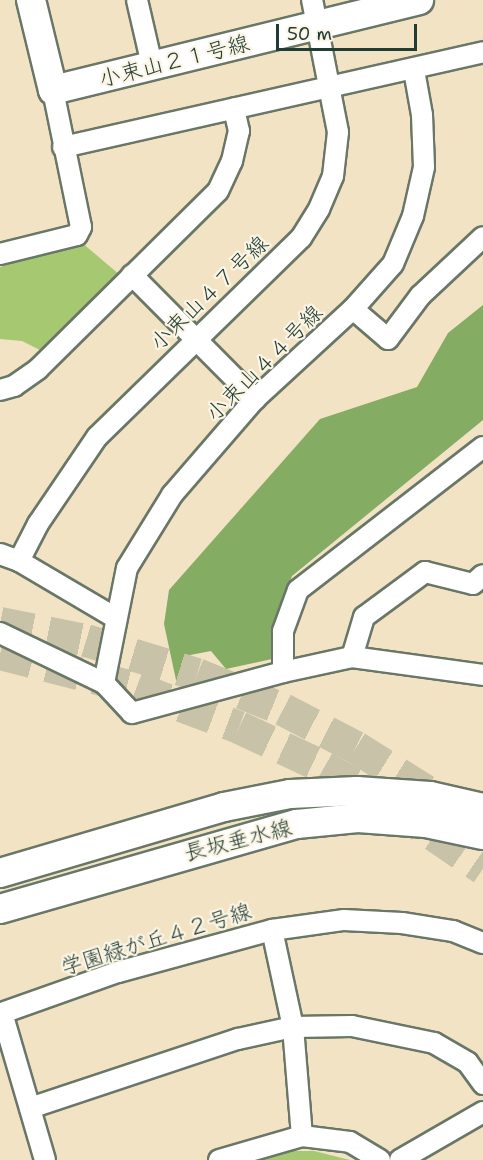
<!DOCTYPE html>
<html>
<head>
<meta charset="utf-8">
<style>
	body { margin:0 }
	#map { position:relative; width:483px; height:1160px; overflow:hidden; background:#f2e3c5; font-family:"Shantell Sans","Klee One",sans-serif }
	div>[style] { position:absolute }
	.green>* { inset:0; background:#a5c871 }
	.forest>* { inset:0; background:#84ac63 }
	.highway-tunnel>* { height:33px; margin-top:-16.5px; transform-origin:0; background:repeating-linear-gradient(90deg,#c8c2a8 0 33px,transparent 0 49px) }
	.roads { filter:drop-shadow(2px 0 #697767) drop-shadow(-2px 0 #697767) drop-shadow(0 2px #697767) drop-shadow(0 -2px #697767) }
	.street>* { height:20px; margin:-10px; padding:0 10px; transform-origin:10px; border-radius:10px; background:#fff }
	.secondary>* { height:28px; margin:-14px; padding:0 14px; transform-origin:14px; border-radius:14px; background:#fff }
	span { translate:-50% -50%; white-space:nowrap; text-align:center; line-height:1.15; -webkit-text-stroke:4.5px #fcf5e5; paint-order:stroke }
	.street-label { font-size:22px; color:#1f3d34 }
	.scale { position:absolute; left:276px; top:24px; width:141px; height:27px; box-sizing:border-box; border:3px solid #1f3d34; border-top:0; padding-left:8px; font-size:18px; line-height:21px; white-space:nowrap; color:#1f3d34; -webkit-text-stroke:4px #fcf5e5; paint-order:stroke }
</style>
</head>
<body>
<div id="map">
	<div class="green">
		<div style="clip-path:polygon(81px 242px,120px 275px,42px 351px,22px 341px,0 339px,0 267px)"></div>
		<div style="clip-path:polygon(285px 1151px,314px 1151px,350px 1160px,253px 1160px)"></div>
	</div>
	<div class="forest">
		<div style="clip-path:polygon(483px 305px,483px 420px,292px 576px,273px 625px,272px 659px,226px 669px,211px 651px,190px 655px,193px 670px,176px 680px,164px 624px,169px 590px,320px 419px,417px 387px,448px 333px)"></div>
	</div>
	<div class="highway-tunnel">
		<div style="left:0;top:623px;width:88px;rotate:11.2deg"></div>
		<div style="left:86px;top:640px;width:116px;rotate:17deg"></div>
		<div style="left:197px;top:674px;width:93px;rotate:22.1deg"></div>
		<div style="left:283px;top:709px;width:82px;rotate:27.5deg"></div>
		<div style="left:356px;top:747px;width:111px;rotate:32.1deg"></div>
		<div style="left:0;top:653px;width:140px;rotate:14.4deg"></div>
		<div style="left:136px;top:688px;width:110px;rotate:20.7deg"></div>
		<div style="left:239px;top:727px;width:94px;rotate:25.2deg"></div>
		<div style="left:324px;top:767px;width:81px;rotate:29.7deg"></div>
		<div style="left:394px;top:807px;width:108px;rotate:34.4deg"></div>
	</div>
	<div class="roads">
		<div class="street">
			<div style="left:137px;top:0;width:67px;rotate:77deg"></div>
			<div style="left:63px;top:147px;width:431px;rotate:-12.7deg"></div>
			<div style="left:0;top:254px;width:79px;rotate:-13.9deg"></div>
			<div style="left:77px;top:235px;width:9px;rotate:-63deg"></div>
			<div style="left:81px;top:227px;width:140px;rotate:-101.6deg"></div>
			<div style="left:132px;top:275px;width:175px;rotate:45.2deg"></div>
			<div style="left:353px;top:309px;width:46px;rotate:40.6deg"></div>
			<div style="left:388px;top:339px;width:54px;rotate:-53.3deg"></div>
			<div style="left:420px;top:296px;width:86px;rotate:-43.1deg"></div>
			<div style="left:0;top:390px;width:15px;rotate:-16deg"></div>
			<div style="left:14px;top:386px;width:29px;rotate:-35deg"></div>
			<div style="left:38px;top:369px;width:253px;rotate:-44.7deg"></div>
			<div style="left:218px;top:191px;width:33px;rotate:-65deg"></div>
			<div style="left:232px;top:161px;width:31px;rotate:-77deg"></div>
			<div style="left:239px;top:131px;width:23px;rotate:-103deg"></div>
			<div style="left:483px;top:447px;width:234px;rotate:142.3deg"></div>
			<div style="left:298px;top:590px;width:44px;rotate:110.1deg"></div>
			<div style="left:283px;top:631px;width:41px;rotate:90deg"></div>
			<div style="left:283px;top:672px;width:71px;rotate:-12.3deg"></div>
			<div style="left:352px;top:657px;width:132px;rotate:7.8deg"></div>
			<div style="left:0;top:554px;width:20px;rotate:20deg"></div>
			<div style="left:19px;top:561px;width:110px;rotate:30.5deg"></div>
			<div style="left:19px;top:561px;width:42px;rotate:-62.8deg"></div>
			<div style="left:38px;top:524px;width:105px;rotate:-55.9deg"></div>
			<div style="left:97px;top:437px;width:285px;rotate:-44.3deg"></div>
			<div style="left:301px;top:238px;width:34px;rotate:-58deg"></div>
			<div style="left:319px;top:209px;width:36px;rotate:-67deg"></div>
			<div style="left:333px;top:176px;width:44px;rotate:-83.5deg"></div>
			<div style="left:338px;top:132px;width:135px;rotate:-101.1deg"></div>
			<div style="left:0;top:633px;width:115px;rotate:25.7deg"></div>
			<div style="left:104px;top:683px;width:41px;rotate:47deg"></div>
			<div style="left:132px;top:713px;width:156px;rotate:-15.2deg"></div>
			<div style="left:352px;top:657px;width:42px;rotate:-73.3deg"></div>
			<div style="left:364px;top:617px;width:76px;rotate:-36.4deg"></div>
			<div style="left:425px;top:572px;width:49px;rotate:14deg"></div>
			<div style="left:473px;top:584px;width:13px;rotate:-42deg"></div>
			<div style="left:104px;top:683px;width:117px;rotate:-78.7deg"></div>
			<div style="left:127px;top:568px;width:86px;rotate:-58.3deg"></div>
			<div style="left:172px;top:495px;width:127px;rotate:-49.2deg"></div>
			<div style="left:255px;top:399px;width:133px;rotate:-42.6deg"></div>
			<div style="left:353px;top:309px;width:60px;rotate:-48.4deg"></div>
			<div style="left:393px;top:264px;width:52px;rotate:-67.4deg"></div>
			<div style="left:413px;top:216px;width:50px;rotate:-77.3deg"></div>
			<div style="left:424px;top:167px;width:52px;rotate:-92.2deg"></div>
			<div style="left:422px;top:115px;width:46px;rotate:-100.1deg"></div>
			<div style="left:272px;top:930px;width:73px;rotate:-7.9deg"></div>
			<div style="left:344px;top:920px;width:58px;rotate:3deg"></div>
			<div style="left:402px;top:923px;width:52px;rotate:8.9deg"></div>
			<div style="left:453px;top:931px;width:32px;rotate:22deg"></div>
			<div style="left:30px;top:1108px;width:219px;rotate:-18.4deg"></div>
			<div style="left:238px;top:1039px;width:56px;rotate:-12.3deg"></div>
			<div style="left:293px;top:1027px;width:59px;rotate:-1deg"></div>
			<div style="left:352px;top:1026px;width:84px;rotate:11.7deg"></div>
			<div style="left:434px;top:1043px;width:39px;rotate:30deg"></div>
			<div style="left:468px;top:1063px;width:26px;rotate:54deg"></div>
			<div style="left:45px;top:1160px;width:153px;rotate:-106.3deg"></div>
			<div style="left:2px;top:1013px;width:123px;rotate:-19.5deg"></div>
			<div style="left:118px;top:972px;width:160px;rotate:-15.3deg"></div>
			<div style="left:272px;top:930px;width:99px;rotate:77.8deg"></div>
			<div style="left:293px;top:1027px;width:109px;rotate:85.3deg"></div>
			<div style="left:219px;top:1160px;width:86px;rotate:-16.1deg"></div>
			<div style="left:302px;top:1136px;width:48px;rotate:7.1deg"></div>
			<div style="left:350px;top:1142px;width:35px;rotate:31deg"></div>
			<div style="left:400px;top:1160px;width:96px;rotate:-30deg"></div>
		</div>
		<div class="secondary">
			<div style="left:31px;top:0;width:93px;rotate:76.3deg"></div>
			<div style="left:53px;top:90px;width:377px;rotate:-13.8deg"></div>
			<div style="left:0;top:873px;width:234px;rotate:-16.4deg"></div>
			<div style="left:224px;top:807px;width:67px;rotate:-11.1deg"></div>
			<div style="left:290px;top:794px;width:67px;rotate:-2.6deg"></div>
			<div style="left:357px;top:791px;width:73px;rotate:3.9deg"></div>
			<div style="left:430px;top:796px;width:54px;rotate:12.8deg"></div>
			<div style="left:0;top:909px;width:309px;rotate:-16deg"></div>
			<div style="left:297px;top:824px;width:61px;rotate:-5.6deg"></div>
			<div style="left:358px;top:818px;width:68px;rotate:4.2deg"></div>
			<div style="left:426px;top:823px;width:58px;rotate:11.9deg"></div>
		</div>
	</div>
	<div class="street-label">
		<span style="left:174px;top:61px;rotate:-14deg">小束山２１号線</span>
		<span style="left:209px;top:293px;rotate:-44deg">小束山４７号線</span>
		<span style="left:264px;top:363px;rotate:-45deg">小束山４４号線</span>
		<span style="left:238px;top:840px;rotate:-14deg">長坂垂水線</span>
		<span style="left:156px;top:939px;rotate:-17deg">学園緑が丘４２号線</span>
	</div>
	<div class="scale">50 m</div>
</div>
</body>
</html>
